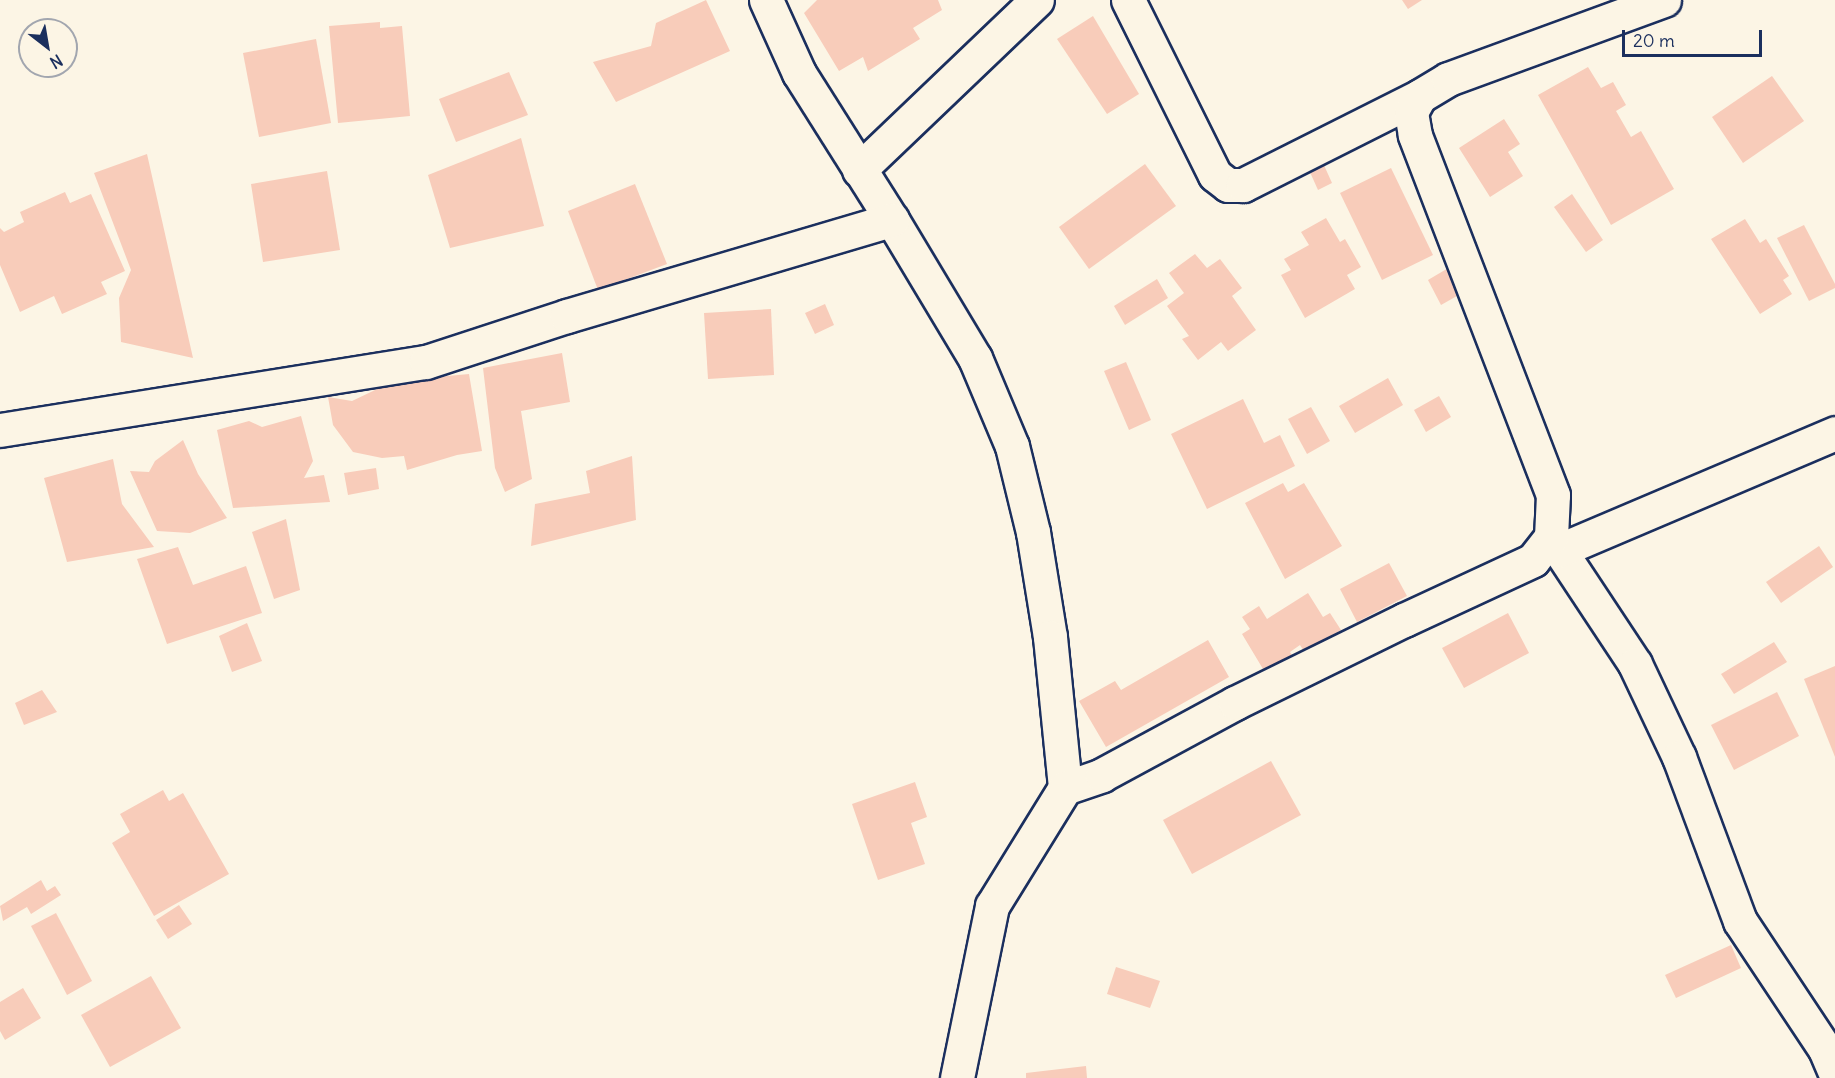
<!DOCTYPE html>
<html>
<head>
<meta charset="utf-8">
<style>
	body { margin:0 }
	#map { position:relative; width:1835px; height:1078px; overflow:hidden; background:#fcf5e5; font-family:Delius,sans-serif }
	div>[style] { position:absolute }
	.building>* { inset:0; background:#f8ccba }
	.roads { filter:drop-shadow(2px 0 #1b2f5e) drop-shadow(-2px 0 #1b2f5e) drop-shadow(0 2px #1b2f5e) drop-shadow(0 -2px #1b2f5e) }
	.minor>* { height:33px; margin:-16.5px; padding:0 16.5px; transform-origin:16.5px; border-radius:16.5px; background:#fcf5e5 }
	span { translate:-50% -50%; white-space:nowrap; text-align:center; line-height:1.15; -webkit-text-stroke:4.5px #fcf5e5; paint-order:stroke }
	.north { position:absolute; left:18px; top:18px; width:60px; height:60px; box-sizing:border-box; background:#fcf5e5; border:2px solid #a2a6af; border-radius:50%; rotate:149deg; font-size:16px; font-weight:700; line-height:24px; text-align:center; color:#1b2f5e }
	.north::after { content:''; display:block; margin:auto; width:21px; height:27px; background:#1b2f5e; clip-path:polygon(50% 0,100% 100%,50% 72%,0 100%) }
	.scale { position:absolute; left:1622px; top:30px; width:140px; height:27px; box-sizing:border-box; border:3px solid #1b2f5e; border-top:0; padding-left:8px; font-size:18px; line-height:21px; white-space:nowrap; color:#1b2f5e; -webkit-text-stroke:4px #fcf5e5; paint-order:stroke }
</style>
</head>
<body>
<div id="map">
	<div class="building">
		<div style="clip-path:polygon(706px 0,730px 51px,616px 102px,593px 62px,651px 46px,656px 23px)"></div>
		<div style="clip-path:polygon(817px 0,938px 0,942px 10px,913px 28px,920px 39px,868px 71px,863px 57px,839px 71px,804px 13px)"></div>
		<div style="clip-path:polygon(1402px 0,1422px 0,1408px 9px)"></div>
		<div style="clip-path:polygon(1093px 16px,1139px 94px,1107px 114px,1057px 39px)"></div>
		<div style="clip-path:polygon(380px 22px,380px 28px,402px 26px,410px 116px,338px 123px,329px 26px)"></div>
		<div style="clip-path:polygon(316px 39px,331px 123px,259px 137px,243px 53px)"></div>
		<div style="clip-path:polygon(1588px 67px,1601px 88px,1613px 82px,1626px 105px,1616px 111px,1631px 137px,1641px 131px,1674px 189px,1611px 225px,1538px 95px)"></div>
		<div style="clip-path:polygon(509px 72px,528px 115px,456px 142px,439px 99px)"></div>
		<div style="clip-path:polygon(1772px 76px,1804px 121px,1743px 163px,1712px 117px)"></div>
		<div style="clip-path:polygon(1504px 119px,1520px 144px,1508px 152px,1523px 176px,1490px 197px,1459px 148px)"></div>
		<div style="clip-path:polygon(521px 138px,544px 226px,450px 248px,428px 175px)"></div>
		<div style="clip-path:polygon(147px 154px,193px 358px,121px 342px,119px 298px,131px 270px,94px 173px)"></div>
		<div style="clip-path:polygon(1323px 163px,1332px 183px,1318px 190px,1309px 170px)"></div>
		<div style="clip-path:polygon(1145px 164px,1176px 206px,1089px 269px,1059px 227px)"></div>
		<div style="clip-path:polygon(1391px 168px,1433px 255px,1382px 280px,1340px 193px)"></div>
		<div style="clip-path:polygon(327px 171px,340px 250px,263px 262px,251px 184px)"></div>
		<div style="clip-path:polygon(635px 184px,667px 264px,598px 290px,568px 211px)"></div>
		<div style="clip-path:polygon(65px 192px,70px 203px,91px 194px,125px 271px,101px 282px,107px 294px,62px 314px,54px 296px,20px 312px,0 265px,0 228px,4px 232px,24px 222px,20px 212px)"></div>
		<div style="clip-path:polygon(1572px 194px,1603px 240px,1586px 252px,1554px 207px)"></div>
		<div style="clip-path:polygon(1326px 218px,1340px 242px,1345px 239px,1361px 267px,1347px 275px,1355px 289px,1305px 318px,1281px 275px,1291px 270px,1284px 259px,1309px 245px,1301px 232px)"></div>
		<div style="clip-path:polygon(1745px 219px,1760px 243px,1766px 239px,1789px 276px,1783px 280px,1792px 294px,1760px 314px,1711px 239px)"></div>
		<div style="clip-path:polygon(1804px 225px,1835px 284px,1835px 288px,1809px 301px,1777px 238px)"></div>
		<div style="clip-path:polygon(1195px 254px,1207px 268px,1220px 259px,1242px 288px,1232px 296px,1256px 330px,1228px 351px,1221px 342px,1198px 360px,1182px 339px,1189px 336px,1167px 306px,1184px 293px,1169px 273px)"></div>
		<div style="clip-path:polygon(1450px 267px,1464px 292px,1441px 305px,1428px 280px)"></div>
		<div style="clip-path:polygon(1157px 279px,1168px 298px,1125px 325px,1114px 306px)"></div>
		<div style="clip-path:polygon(825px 304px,834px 325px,815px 334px,805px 313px)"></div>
		<div style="clip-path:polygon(771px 309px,774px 375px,708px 379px,704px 313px)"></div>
		<div style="clip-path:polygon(562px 353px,570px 402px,521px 411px,532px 479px,505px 492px,495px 468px,483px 368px)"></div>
		<div style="clip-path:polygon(1126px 362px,1151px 420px,1129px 430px,1104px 371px)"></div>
		<div style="clip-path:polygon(469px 374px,482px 451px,457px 455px,407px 470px,404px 456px,382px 458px,353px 452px,333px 425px,328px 397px,352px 401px,394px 381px)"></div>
		<div style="clip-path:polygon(1388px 378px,1403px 405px,1355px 433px,1339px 406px)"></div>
		<div style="clip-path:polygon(1439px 396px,1451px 417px,1426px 432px,1414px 410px)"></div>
		<div style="clip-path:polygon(1243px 399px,1264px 443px,1280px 435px,1295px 466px,1207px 509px,1171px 434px)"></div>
		<div style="clip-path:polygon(1311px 407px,1330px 441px,1307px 454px,1288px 419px)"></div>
		<div style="clip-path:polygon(301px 416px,313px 461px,304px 478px,324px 475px,330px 502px,233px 508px,217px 430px,249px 421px,262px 427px)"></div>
		<div style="clip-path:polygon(183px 440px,198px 474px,227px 518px,190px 533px,157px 531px,130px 471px,149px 472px,155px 461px)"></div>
		<div style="clip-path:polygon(632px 456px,636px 520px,531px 546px,535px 504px,590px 493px,586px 471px)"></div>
		<div style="clip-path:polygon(113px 459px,122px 504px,154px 547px,67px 562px,44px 478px)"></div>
		<div style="clip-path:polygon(376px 468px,379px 489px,348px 495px,344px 473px)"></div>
		<div style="clip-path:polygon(1283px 483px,1288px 492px,1304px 483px,1342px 546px,1285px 579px,1245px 503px)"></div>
		<div style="clip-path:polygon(286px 519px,300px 590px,274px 599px,252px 532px)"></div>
		<div style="clip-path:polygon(1819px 546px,1833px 567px,1781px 603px,1766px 582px)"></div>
		<div style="clip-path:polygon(178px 547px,193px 585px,246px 566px,262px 613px,167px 644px,137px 559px)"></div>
		<div style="clip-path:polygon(1389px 563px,1407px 596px,1357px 622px,1340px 589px)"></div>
		<div style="clip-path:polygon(1308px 593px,1323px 617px,1330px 613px,1341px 630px,1305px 653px,1300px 645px,1290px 652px,1293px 657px,1266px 674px,1242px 634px,1250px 629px,1242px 617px,1259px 606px,1267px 619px)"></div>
		<div style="clip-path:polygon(1508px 613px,1529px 653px,1464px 688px,1442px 648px)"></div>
		<div style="clip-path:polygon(247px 623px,262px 661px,232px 672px,219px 636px)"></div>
		<div style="clip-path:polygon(1208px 640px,1229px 677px,1106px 747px,1079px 701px,1115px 681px,1121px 690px)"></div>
		<div style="clip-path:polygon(1774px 642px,1787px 662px,1734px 694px,1721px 674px)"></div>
		<div style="clip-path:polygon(1835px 666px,1835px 757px,1804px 679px)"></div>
		<div style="clip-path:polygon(42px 690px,57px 712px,24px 725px,15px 703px)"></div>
		<div style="clip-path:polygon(1777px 692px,1799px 736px,1734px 770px,1711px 725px)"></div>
		<div style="clip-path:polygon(1271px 761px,1301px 815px,1192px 874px,1163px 820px)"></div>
		<div style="clip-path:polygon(915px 782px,927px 817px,911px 823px,925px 864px,878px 880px,852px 804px)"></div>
		<div style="clip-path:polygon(163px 790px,169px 801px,183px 793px,229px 874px,154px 916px,112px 843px,130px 832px,120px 814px)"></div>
		<div style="clip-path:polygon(41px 880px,47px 891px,55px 886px,61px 895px,31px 914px,27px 907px,3px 921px,0 906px)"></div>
		<div style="clip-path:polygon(179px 905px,192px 924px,168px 939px,156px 920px)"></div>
		<div style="clip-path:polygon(56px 913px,92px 981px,67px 995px,31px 926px)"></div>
		<div style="clip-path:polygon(1731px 945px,1741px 968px,1676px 998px,1665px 975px)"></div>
		<div style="clip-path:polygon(1116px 967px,1160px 981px,1150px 1008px,1107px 994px)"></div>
		<div style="clip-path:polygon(151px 976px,181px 1028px,110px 1067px,81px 1015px)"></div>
		<div style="clip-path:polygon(23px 988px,41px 1018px,5px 1040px,0 1031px,0 1002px)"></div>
		<div style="clip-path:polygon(1086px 1066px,1087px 1078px,1026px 1078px,1026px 1073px)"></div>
	</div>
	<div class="roads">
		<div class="minor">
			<div style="left:766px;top:0;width:80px;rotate:65.7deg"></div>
			<div style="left:799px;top:73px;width:174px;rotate:57.7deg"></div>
			<div style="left:892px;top:220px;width:161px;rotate:59deg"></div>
			<div style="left:975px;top:358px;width:95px;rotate:67.2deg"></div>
			<div style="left:1012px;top:446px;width:89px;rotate:76.3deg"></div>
			<div style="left:1033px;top:532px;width:106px;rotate:80.8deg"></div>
			<div style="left:1050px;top:637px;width:152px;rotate:84.3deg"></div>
			<div style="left:1128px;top:0;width:195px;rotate:63.6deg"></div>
			<div style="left:1215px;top:175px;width:16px;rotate:38deg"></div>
			<div style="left:1228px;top:185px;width:15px"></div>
			<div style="left:1243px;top:185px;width:198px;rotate:-26.7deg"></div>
			<div style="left:859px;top:170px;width:246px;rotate:-43.7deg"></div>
			<div style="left:0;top:430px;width:431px;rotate:-9.1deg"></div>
			<div style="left:426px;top:362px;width:148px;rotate:-18.1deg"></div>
			<div style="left:567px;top:316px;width:339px;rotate:-16.5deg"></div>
			<div style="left:1551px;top:537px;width:152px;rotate:56.5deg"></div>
			<div style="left:1635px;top:664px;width:103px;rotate:64.7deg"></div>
			<div style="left:1679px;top:757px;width:175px;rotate:69.6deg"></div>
			<div style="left:1740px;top:921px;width:154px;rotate:56.4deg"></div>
			<div style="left:1825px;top:1049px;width:25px;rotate:67deg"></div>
			<div style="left:1560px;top:550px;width:299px;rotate:-23deg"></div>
			<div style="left:957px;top:1078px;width:176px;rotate:-78.5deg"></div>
			<div style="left:992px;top:906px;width:139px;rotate:-58.3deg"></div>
			<div style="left:1065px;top:788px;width:39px;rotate:-19deg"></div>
			<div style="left:1102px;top:775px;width:151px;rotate:-28.4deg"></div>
			<div style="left:1235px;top:703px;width:188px;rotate:-26.2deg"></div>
			<div style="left:1404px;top:620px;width:142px;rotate:-24.9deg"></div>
			<div style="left:1533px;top:560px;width:29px;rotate:-52deg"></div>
			<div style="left:1551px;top:537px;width:42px;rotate:-87.3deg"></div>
			<div style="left:1553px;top:495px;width:386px;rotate:-111deg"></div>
			<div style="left:1415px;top:135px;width:23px;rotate:-100deg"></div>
			<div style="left:1411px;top:112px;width:18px;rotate:-61deg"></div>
			<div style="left:1420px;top:96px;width:33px;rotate:-31deg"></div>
			<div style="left:1448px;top:79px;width:230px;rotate:-20.1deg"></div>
		</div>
	</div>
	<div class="north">N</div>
	<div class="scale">20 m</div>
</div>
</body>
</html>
